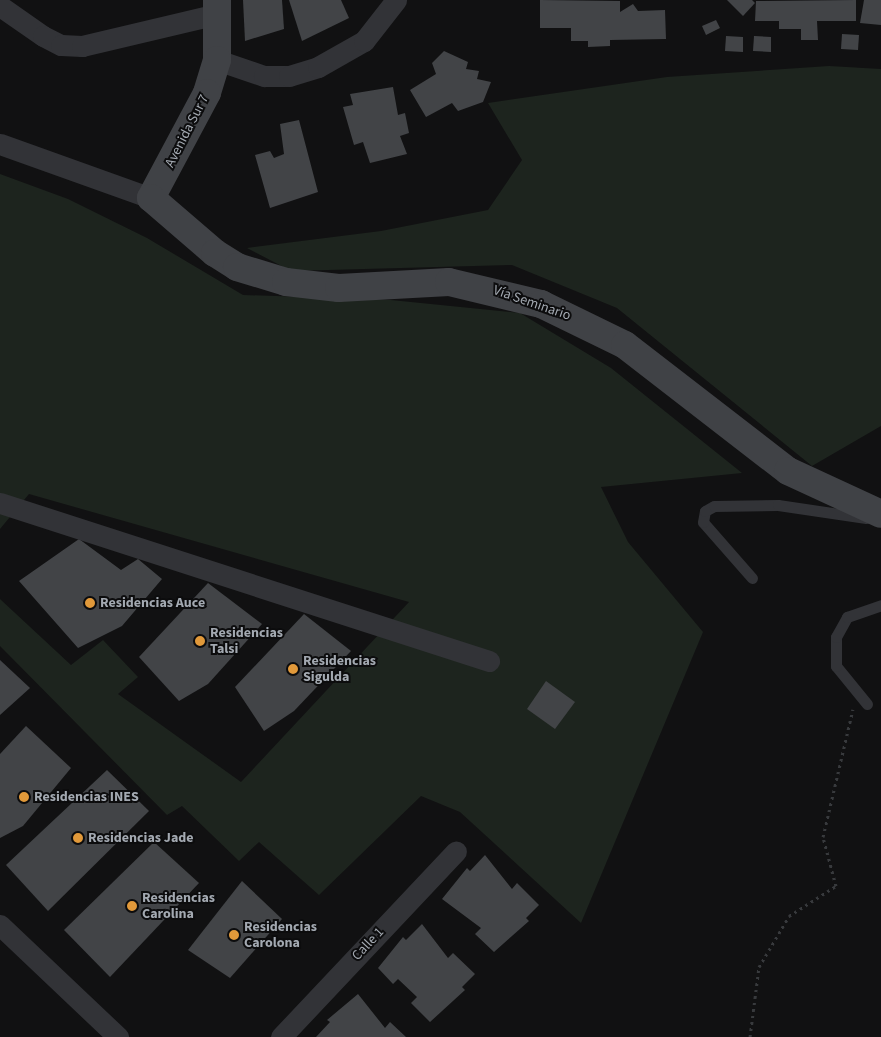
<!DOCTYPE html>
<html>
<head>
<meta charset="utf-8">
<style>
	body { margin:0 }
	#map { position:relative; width:881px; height:1037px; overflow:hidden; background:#111112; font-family:"Source Sans 3",sans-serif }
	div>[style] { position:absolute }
	.green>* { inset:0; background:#1d241e }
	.building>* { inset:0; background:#424447 }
	.path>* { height:3px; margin-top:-1.5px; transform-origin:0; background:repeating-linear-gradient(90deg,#383a3d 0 2.5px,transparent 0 6.5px) }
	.lane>* { height:11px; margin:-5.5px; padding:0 5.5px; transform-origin:5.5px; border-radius:5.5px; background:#323337 }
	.street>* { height:21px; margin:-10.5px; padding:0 10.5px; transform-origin:10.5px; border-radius:10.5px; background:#323337 }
	.secondary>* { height:28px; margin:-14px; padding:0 14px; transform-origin:14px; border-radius:14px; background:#404246 }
	.dots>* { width:14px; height:14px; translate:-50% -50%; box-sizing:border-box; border:2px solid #0c0c0d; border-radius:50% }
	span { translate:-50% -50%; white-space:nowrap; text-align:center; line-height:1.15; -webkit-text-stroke:4px #0c0c0d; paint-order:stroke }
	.street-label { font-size:14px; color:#a3a9b1 }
	.poi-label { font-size:14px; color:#a3a9b1; font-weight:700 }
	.left { translate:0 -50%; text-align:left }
</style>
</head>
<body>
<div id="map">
	<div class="green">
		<div style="clip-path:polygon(829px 66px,881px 69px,881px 426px,812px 466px,617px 308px,512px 265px,291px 271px,247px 248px,381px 231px,488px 210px,522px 160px,488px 103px,667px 77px)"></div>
		<div style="clip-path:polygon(0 174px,68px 199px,147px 238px,243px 295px,391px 300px,520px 313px,611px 368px,742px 473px,601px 487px,628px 542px,703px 632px,581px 923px,460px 812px,421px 796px,319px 895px,259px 842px,239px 861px,182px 806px,167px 815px,0 646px,0 599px,71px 665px,103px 640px,138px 677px,118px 694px,241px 782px,409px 602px,29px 494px,0 529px)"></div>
	</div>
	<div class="building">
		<div style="clip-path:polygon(243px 0,282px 0,284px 29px,245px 41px)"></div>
		<div style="clip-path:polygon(289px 0,341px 0,349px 18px,302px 41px)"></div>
		<div style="clip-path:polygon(540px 0,620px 1px,620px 12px,633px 4px,638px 11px,665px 10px,666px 39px,610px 40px,610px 46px,588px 47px,588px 41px,571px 41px,571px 28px,540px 28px)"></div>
		<div style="clip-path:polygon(727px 0,752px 0,755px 3px,743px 16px)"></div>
		<div style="clip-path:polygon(856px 0,856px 21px,817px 21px,818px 40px,801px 40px,801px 29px,779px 29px,779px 21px,755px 21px,756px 1px)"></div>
		<div style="clip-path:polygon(864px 0,881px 0,881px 25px,860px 23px)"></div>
		<div style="clip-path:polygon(716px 20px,720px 28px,706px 35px,702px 26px)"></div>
		<div style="clip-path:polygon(842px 34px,859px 35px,858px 50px,841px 49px)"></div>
		<div style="clip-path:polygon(726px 36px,743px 37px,743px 52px,725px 51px)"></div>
		<div style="clip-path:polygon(754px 36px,771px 37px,771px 52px,753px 51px)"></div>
		<div style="clip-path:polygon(444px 51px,468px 62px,466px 69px,479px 71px,477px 79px,491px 82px,483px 102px,458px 111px,452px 103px,426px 117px,410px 90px,436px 74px,432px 63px)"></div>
		<div style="clip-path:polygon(393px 87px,398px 115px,405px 113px,409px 133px,400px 136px,407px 154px,370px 163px,363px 142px,354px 145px,343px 107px,353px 105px,350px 94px)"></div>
		<div style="clip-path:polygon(299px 120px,318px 192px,270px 208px,255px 155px,270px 151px,274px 158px,284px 154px,280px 124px)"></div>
		<div style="clip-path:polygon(79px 539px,121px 570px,138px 559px,162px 579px,122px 626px,78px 648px,19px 581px)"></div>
		<div style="clip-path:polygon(208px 583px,262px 624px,208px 684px,179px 701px,139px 657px)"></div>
		<div style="clip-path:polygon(304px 614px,351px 651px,294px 711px,264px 731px,235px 687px)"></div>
		<div style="clip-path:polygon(0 660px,30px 688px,0 715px)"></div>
		<div style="clip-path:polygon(546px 681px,575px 702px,555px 729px,527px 709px)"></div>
		<div style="clip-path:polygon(26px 726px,71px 768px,23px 826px,0 838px,0 754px)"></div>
		<div style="clip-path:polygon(107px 770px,149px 811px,48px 911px,6px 865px)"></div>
		<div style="clip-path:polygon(154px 842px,199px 883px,110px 977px,64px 930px)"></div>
		<div style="clip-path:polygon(485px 855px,512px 889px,517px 883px,539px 905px,526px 918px,529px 921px,494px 952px,475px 934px,481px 928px,442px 899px,467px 868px,470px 871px)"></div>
		<div style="clip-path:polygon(242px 881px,282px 919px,230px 978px,188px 950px)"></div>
		<div style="clip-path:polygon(422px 924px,448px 958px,453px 953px,475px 974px,462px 987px,465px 990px,430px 1022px,411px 1003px,417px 997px,398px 979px,393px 984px,378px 968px,403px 937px,406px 940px)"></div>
		<div style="clip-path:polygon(358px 994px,385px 1028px,390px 1022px,406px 1037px,316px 1037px,330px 1022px,327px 1020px)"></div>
	</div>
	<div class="path">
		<div style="left:750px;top:1037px;width:71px;rotate:-82.7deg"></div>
		<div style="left:759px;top:967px;width:59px;rotate:-59.5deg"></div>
		<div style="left:789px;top:916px;width:56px;rotate:-32.6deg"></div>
		<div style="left:836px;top:886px;width:51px;rotate:-104.9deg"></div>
		<div style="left:823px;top:837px;width:131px;rotate:-76.8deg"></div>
	</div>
	<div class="lane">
		<div style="left:752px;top:578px;width:74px;rotate:-131.2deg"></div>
		<div style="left:703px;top:522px;width:11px;rotate:-80deg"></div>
		<div style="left:705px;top:511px;width:10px;rotate:-29deg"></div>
		<div style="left:714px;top:506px;width:64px;rotate:-0.9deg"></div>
		<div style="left:778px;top:505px;width:89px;rotate:8.4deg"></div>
		<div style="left:867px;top:704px;width:49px;rotate:-129.2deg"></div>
		<div style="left:836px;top:666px;width:29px;rotate:-90deg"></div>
		<div style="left:836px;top:637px;width:23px;rotate:-61deg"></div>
		<div style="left:847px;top:617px;width:36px;rotate:-19deg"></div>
	</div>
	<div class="street">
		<div style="left:0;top:6px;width:52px;rotate:34.9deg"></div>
		<div style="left:43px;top:36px;width:20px;rotate:27deg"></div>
		<div style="left:61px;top:45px;width:21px;rotate:3deg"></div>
		<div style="left:82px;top:46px;width:139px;rotate:-13.3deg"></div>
		<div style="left:217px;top:60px;width:50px;rotate:18.8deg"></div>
		<div style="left:264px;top:76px;width:25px"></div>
		<div style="left:289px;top:76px;width:30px;rotate:-17deg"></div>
		<div style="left:318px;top:67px;width:53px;rotate:-29.5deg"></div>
		<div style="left:364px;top:41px;width:52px;rotate:-52deg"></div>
		<div style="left:0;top:144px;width:160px;rotate:19.7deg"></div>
		<div style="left:0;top:503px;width:514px;rotate:17.91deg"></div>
		<div style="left:0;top:925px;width:163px;rotate:43.5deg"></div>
		<div style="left:281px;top:1037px;width:255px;rotate:-46.7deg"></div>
	</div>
	<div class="secondary">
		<div style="left:217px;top:0;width:60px;rotate:90deg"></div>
		<div style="left:217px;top:60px;width:34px;rotate:107deg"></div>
		<div style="left:207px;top:93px;width:119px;rotate:118.1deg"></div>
		<div style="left:151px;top:198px;width:84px;rotate:40.7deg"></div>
		<div style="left:215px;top:253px;width:26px;rotate:32deg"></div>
		<div style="left:237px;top:267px;width:51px;rotate:17deg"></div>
		<div style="left:286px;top:282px;width:53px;rotate:6.5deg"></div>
		<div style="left:339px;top:288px;width:110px;rotate:-3.1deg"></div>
		<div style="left:449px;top:282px;width:95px;rotate:13.4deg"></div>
		<div style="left:541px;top:304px;width:93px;rotate:26deg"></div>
		<div style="left:625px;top:345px;width:206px;rotate:37.7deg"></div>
		<div style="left:788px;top:471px;width:102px;rotate:24.8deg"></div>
	</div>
	<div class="dots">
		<div style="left:90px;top:603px;background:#e1993a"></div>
		<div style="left:200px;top:641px;background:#e1993a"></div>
		<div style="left:293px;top:669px;background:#e1993a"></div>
		<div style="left:24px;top:797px;background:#e1993a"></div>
		<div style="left:78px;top:838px;background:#e1993a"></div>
		<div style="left:132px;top:906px;background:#e1993a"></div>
		<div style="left:234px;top:935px;background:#e1993a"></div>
	</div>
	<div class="street-label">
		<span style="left:187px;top:131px;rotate:-63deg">Avenida Sur 7</span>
		<span style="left:532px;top:303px;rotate:19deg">Vía Seminario</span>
		<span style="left:368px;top:944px;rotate:-47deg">Calle 1</span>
	</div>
	<div class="poi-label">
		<span class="left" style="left:100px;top:603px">Residencias Auce</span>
		<span class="left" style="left:210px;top:641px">Residencias<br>Talsi</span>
		<span class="left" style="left:303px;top:669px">Residencias<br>Sigulda</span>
		<span class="left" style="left:34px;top:797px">Residencias INES</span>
		<span class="left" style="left:88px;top:838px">Residencias Jade</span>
		<span class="left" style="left:142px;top:906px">Residencias<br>Carolina</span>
		<span class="left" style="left:244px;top:935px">Residencias<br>Carolona</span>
	</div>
</div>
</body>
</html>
